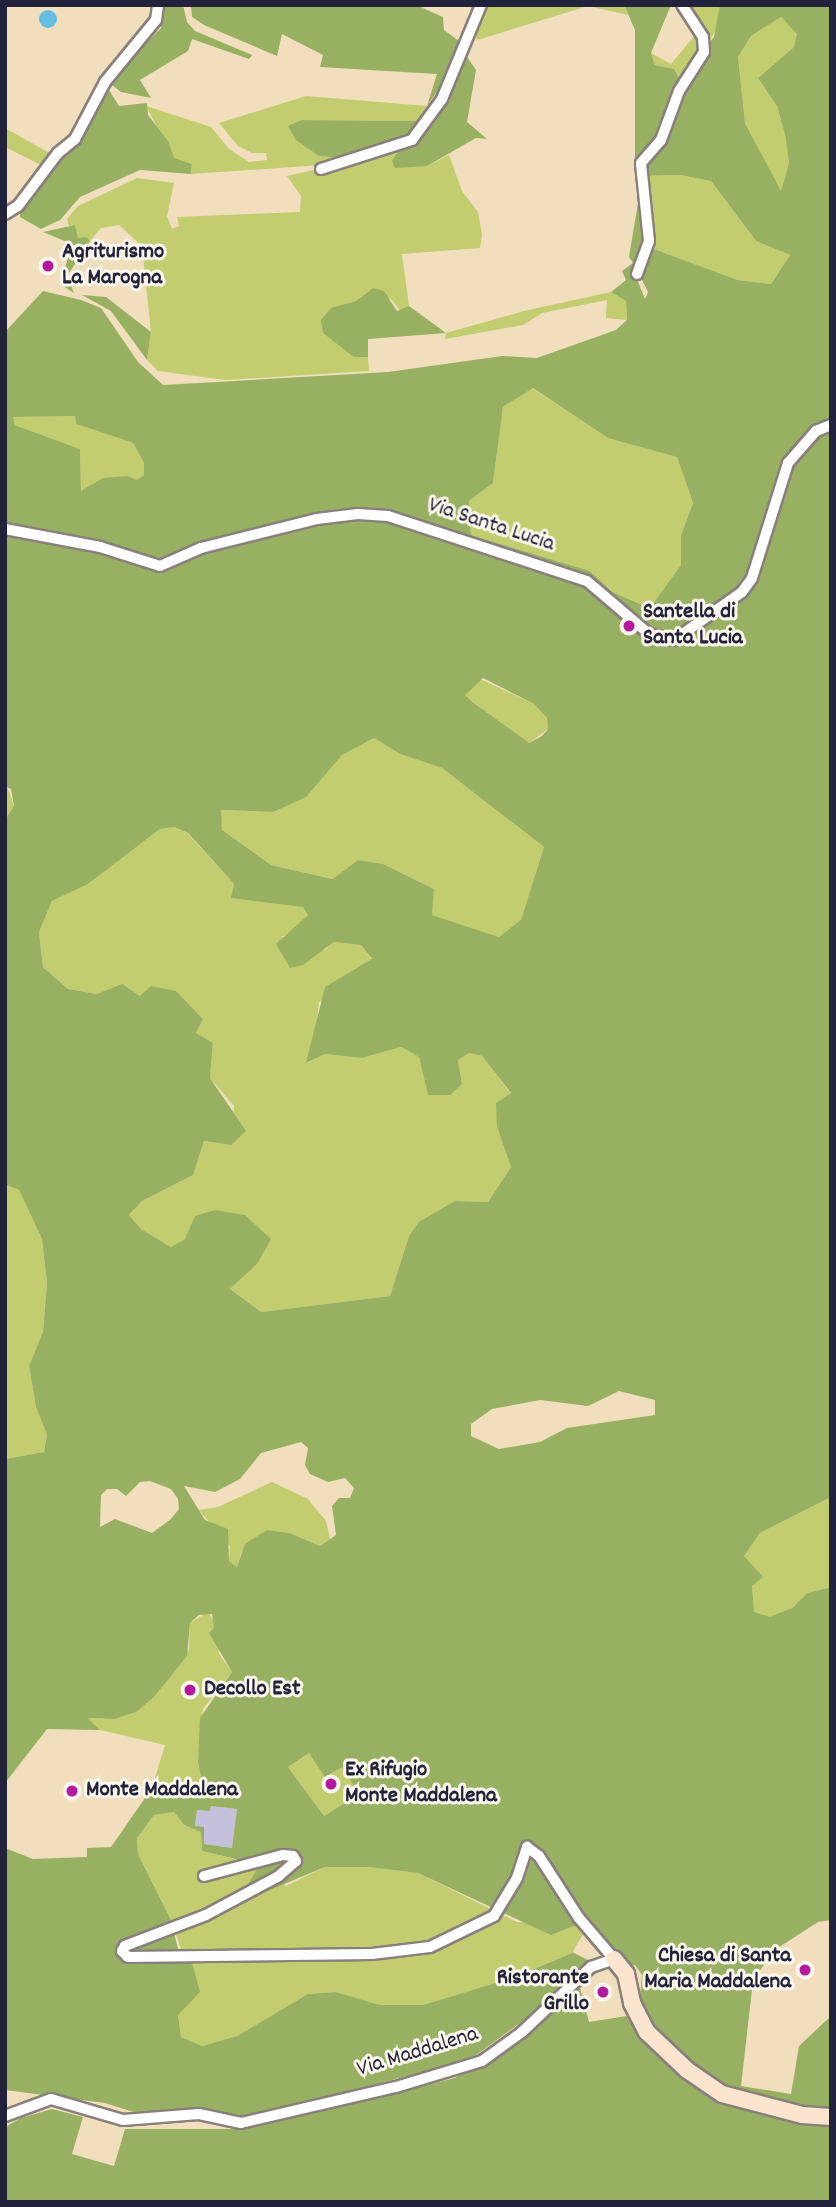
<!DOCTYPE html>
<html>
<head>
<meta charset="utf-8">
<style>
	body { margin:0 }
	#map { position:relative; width:836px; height:2207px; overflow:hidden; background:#f0debd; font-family:Dekko,sans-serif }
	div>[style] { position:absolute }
	.industrial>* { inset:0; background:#c5c0db }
	.green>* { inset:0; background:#c1cd6f }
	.forest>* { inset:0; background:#98b062 }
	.water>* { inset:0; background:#64bee2 }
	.round { border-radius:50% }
	.roads { filter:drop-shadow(2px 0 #89807c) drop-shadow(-2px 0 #89807c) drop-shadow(0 2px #89807c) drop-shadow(0 -2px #89807c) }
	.street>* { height:10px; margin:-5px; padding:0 5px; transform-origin:5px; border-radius:5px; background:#fff }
	.secondary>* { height:16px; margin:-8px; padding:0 8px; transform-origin:8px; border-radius:8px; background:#fce5cf }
	.dots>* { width:19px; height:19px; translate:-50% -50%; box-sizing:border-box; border:4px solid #fbf7ec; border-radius:50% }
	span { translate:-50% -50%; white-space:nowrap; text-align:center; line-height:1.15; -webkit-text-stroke:6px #fbf7ec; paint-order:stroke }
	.poi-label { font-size:23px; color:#22223b; font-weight:700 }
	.left { translate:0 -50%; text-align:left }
	.right { translate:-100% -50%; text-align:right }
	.street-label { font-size:23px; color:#22223b }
	.frame { position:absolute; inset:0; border:7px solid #22223b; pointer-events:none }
</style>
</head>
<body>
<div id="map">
	<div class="industrial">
		<div style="clip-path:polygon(211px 1806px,237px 1809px,232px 1848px,204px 1844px,195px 1826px,197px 1809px)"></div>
	</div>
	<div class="green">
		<div style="clip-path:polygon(485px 5px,624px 5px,628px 15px,588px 6px,477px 40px,474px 25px)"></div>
		<div style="clip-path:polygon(686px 5px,720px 5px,719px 25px,707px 45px)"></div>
		<div style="clip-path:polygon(781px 17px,798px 34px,794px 47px,758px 78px,777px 106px,785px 135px,789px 163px,781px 192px,745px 123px,738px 57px,751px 36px)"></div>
		<div style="clip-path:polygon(696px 34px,703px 50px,679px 78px,674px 69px,655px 65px,651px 53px,671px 64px)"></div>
		<div style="clip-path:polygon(306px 96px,427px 106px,417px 121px,302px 120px,319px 156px,340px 158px,321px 165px,191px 174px,192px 164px,174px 159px,146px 106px,211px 127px,229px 149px,249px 162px,267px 160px,266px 153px,252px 153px,238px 146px,219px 123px)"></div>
		<div style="clip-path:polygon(5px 128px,53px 155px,43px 166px,5px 147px)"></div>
		<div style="clip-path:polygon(398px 151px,392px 162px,427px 166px,449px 155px,462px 191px,478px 212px,482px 235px,480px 248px,402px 254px,409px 306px,402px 313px,392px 300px,373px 288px,356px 301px,331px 309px,354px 357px,368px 357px,369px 371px,225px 380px,158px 371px,147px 360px,151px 332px,142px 246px,119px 225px,101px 228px,90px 241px,87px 237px,78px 239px,75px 225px,69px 226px,67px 219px,78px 206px,137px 178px,174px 183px,167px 216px,172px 229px,179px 226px,177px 217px,300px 212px,301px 196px,287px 176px)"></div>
		<div style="clip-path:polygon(680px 175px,711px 181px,756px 241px,790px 255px,771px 284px,738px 280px,651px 248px,644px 176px)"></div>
		<div style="clip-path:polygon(611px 292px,626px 301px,627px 320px,606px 318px,607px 300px,542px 313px,523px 325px,445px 339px,446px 333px,524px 311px)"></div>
		<div style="clip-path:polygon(532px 388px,609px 438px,677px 457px,693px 503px,681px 535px,681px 565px,651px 608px,612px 592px,590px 571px,471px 535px,469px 501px,493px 483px,503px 407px)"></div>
		<div style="clip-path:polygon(75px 416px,76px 424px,133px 443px,144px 463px,144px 475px,137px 480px,81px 492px,80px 449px,15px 425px,12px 417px)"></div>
		<div style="clip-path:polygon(478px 678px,534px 704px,547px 718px,548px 729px,529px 743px,508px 730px,465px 695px)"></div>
		<div style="clip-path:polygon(374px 738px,400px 754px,442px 768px,544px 847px,521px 921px,499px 937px,431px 915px,434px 889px,383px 864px,358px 860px,334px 879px,271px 865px,222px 830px,220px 810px,273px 812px,342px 755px)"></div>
		<div style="clip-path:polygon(7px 786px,14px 806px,5px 820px,5px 786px)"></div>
		<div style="clip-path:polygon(174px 827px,187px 833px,234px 884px,232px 898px,303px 906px,308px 914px,295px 931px,281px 937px,325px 950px,333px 942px,361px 945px,372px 960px,319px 1002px,316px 1033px,307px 1063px,325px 1054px,362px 1058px,401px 1047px,419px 1057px,428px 1095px,449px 1095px,462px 1084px,458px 1060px,469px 1053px,482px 1056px,511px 1094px,497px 1127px,511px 1167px,488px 1202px,455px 1201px,409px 1236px,390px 1296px,261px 1312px,230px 1289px,257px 1264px,185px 1239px,171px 1247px,141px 1229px,129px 1215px,142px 1201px,193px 1175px,204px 1141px,231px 1145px,234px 1106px,210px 1078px,213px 1044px,196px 1033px,203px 1019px,176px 991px,140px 996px,122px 985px,97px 994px,68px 989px,43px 967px,39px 932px,52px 901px,88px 884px,160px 829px)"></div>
		<div style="clip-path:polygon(5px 1184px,19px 1190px,42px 1239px,47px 1283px,43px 1332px,29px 1366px,36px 1407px,47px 1435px,44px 1452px,5px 1459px)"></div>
		<div style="clip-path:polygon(272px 1482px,308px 1499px,326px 1521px,330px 1539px,320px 1546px,290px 1533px,267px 1530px,242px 1551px,237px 1567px,229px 1561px,230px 1546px,199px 1510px,218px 1507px)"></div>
		<div style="clip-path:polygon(831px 1497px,831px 1587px,807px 1593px,792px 1608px,770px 1618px,753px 1612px,752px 1586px,762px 1577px,744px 1556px,760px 1533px)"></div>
		<div style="clip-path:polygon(208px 1612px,215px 1623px,219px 1654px,232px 1672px,203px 1709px,198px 1762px,206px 1796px,152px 1788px,165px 1745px,100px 1730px,86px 1718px,115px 1719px,136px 1712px,153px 1698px,189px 1649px,190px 1623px)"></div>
		<div style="clip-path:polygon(309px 1753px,342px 1766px,359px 1794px,324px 1816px,288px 1767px)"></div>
		<div style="clip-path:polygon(174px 1812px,184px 1825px,201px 1832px,202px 1851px,239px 1860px,254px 1855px,286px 1886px,325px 1867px,369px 1867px,418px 1873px,517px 1922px,584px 1921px,587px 1925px,572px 1953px,515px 1977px,423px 2005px,380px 2005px,336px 1992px,308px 1994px,237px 2036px,202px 2046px,181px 2037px,178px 2015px,186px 1963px,171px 1920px,138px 1854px,137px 1838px,154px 1815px)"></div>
	</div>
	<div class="forest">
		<div style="clip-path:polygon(163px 5px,183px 5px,187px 22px,195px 31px,252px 55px,249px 59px,192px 39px,188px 51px,140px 80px,151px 98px,121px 92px,108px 82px,161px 28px)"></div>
		<div style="clip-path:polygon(191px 5px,416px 5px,443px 17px,444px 30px,459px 41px,448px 75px,427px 106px,437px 74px,320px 67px,323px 55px,282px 34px,277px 56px,204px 25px,192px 17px)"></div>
		<div style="clip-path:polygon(evenodd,624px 5px,671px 5px,651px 53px,655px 65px,674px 69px,679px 78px,714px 37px,720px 5px,831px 5px,831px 1497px,760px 1533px,744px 1556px,763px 1577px,752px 1586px,754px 1612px,770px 1617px,792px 1608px,807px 1593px,831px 1587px,831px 1920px,818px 1922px,773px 1951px,753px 1981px,741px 2086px,791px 2094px,799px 2046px,831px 2016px,831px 2113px,721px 2090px,649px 2030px,639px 2009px,642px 1975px,635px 1965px,624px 1965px,588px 1926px,572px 1952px,590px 1961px,531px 2015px,476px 2055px,446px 2066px,247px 2117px,183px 2108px,143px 2115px,105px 2103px,5px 2090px,5px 1848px,33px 1859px,87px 1857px,87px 1848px,111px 1847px,152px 1788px,205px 1796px,198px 1762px,200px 1718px,232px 1672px,209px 1633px,214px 1628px,212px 1614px,199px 1615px,190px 1623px,187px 1656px,153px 1698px,136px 1712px,115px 1719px,87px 1718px,100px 1730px,47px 1729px,5px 1783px,5px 1459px,44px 1452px,47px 1435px,36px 1407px,29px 1366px,43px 1332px,47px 1283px,42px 1239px,19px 1190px,5px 1184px,5px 820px,14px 806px,11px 789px,5px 786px,5px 332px,43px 291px,81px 300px,101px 308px,138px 362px,163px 385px,388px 372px,502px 356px,537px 358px,616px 330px,627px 320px,626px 301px,611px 292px,626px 280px,622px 271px,633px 263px,629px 257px,638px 203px,644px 219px,644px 247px,633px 263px,634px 272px,645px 299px,648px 292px,640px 276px,651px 248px,738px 280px,771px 284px,790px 255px,756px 241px,711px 181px,680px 175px,644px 176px,635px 165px,635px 30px,624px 5px,781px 17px,797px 34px,794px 47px,758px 78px,777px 106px,785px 135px,789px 163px,781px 191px,745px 123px,738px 57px,751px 36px,781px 17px,624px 5px,533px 388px,608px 438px,677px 457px,693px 503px,681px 535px,681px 565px,650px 608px,612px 592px,590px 571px,471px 535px,469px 501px,493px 483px,503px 407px,533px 388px,624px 5px,75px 416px,76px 424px,133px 443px,144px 463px,144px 475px,137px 480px,127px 476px,103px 478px,81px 491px,80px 449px,15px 425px,13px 417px,75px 416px,624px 5px,483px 678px,534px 704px,547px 718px,548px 729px,542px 736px,529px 743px,474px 703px,465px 695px,483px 678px,624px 5px,374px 738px,400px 754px,442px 768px,544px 847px,521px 920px,499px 937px,432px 915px,434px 889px,383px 864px,358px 860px,333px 879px,271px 865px,222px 830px,221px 810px,273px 812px,306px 797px,342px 755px,374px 738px,624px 5px,174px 827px,188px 833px,234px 884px,231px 898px,303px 907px,308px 915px,276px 944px,290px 968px,303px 965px,334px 942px,361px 945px,372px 959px,325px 987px,306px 1063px,325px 1054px,362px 1058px,401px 1047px,419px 1057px,428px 1095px,450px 1095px,462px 1084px,458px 1060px,469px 1053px,482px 1056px,511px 1093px,496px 1103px,497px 1127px,511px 1167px,488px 1202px,455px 1201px,419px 1222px,409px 1236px,390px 1296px,261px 1312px,230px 1289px,257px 1264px,271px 1239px,245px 1215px,215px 1210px,195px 1216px,185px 1239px,171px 1247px,141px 1229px,129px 1215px,142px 1201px,193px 1175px,204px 1141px,231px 1145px,246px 1131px,210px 1078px,213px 1043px,196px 1033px,203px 1019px,176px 991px,151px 986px,140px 996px,122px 984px,97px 994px,68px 989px,43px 967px,39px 932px,52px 901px,88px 884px,160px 829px,174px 827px,624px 5px,619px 1391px,655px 1400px,655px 1415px,567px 1428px,540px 1442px,499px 1449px,471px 1436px,471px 1424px,492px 1409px,540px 1400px,588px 1406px,619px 1391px,624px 5px,301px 1442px,308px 1448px,305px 1465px,310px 1474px,328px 1482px,345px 1478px,354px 1488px,350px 1498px,339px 1498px,332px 1506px,336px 1535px,320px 1546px,290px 1533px,267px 1530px,245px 1544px,237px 1567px,229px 1561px,228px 1529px,205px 1520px,184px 1486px,215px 1492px,240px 1479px,261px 1453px,301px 1442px,624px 5px,150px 1481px,171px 1489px,178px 1499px,179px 1509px,171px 1519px,152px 1533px,115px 1519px,100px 1527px,101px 1495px,107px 1489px,117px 1489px,126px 1496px,140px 1482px,150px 1481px,624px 5px,309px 1753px,325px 1777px,342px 1767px,359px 1794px,324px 1816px,288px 1767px,309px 1753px,624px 5px,211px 1806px,237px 1809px,232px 1848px,204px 1844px,204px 1827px,195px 1826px,197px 1810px,210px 1811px,211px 1806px,624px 5px,174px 1812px,184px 1825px,201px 1832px,202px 1851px,240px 1860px,254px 1855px,262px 1861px,249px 1883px,265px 1892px,325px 1867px,369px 1867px,418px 1873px,551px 1935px,584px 1922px,587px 1925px,572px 1953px,515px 1977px,423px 2005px,380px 2005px,336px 1992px,308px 1994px,237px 2036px,202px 2046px,181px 2037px,178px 2015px,200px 1992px,193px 1966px,178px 1949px,171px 1920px,138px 1854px,137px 1838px,154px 1815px,174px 1812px)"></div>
		<div style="clip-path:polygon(463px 51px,476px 70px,467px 122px,487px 139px,476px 138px,427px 166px,395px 168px,392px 161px,398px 151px,411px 145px)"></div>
		<div style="clip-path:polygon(109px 90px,119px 106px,147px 103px,148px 115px,168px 141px,174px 158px,192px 164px,191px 174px,140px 170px,80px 197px,60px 220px,41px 229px,20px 217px,20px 211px,58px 158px,76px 145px)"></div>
		<div style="clip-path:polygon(302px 120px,417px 121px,408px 137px,340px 158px,319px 156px,296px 140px,288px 126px)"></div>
		<div style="clip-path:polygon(75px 225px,78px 238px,87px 237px,90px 241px,67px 276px,74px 293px,60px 284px,71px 248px,67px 242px,43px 232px)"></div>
		<div style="clip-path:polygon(373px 288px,384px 291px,397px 311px,409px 306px,446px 333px,368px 339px,368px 357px,354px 357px,323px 333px,321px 320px,331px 308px,356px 301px)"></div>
		<div style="clip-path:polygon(82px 295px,106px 297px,151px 332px,147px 360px,111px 311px)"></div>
		<div style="clip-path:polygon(579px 1984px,589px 2022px,633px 2015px,690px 2078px,741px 2108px,831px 2120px,831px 2202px,5px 2202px,5px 2127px,21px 2118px,52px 2109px,83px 2117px,72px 2154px,114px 2166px,125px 2129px,234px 2129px,272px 2123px,455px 2078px,523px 2036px)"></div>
	</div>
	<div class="water">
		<div class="round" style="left:39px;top:10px;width:18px;height:18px"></div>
	</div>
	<div class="roads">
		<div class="street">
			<div style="left:321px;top:169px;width:96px;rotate:-17.7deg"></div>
			<div style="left:412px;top:140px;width:51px;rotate:-53.8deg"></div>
			<div style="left:442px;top:99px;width:102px;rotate:-67.5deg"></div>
			<div style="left:5px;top:214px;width:15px;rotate:-32deg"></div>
			<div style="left:18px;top:206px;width:66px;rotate:-53deg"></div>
			<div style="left:58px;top:153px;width:22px;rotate:-39deg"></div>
			<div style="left:75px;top:139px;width:64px;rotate:-62.2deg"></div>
			<div style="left:105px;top:82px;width:80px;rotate:-50.6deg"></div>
			<div style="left:156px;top:20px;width:15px;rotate:-82deg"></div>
			<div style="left:637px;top:274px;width:35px;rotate:-70deg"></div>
			<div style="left:649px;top:241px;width:78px;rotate:-95.9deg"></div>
			<div style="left:641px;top:163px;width:30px;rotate:-49deg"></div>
			<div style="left:661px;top:140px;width:52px;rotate:-69.8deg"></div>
			<div style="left:679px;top:91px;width:46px;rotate:-57.3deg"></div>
			<div style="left:704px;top:52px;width:15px;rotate:-94deg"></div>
			<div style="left:703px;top:37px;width:38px;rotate:-123deg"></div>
			<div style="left:5px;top:529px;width:97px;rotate:10.7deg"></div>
			<div style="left:100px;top:547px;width:63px;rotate:17.6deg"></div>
			<div style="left:160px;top:566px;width:45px;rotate:-23.7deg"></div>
			<div style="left:201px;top:548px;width:120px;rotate:-14deg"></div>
			<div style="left:317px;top:519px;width:41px;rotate:-7deg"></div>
			<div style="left:358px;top:514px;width:30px;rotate:4deg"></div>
			<div style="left:388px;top:516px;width:209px;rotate:18.1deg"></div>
			<div style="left:587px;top:581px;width:82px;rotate:40.5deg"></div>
			<div style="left:649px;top:634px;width:26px;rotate:13deg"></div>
			<div style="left:674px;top:640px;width:83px;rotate:-35.2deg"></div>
			<div style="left:742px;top:592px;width:17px;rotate:-54deg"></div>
			<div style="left:752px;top:578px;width:121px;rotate:-72.6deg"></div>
			<div style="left:788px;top:463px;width:43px;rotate:-48.8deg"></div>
			<div style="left:816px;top:431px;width:16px;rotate:-22deg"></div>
			<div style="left:204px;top:1876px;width:82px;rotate:-14.9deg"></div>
			<div style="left:283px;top:1855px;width:10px;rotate:6deg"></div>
			<div style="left:293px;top:1856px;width:6px;rotate:59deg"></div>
			<div style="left:296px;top:1861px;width:23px;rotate:139deg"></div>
			<div style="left:279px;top:1876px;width:83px;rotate:151.9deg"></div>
			<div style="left:206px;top:1915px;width:87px;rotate:159.1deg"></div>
			<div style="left:125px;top:1946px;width:6px;rotate:121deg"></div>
			<div style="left:122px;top:1951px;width:8px;rotate:45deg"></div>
			<div style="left:128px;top:1957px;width:244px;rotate:-0.7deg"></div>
			<div style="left:372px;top:1954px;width:58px;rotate:-6.9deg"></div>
			<div style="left:430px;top:1947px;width:71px;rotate:-25.8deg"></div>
			<div style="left:494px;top:1916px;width:44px;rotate:-58.8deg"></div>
			<div style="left:517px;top:1878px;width:33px;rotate:-72deg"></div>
			<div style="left:527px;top:1847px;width:15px;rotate:37deg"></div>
			<div style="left:539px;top:1856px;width:74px;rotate:57.2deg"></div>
			<div style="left:579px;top:1918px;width:54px;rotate:49.5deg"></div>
			<div style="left:5px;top:2116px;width:49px;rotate:-20.3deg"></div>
			<div style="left:51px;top:2099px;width:75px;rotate:16.3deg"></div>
			<div style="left:123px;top:2120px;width:76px;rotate:-4.5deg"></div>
			<div style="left:199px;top:2114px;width:43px;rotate:12.1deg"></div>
			<div style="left:241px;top:2123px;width:159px;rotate:-13.1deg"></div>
			<div style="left:396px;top:2087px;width:90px;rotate:-16.8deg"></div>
			<div style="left:482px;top:2061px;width:49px;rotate:-35.9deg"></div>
			<div style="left:522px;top:2032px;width:95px;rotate:-43.3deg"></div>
			<div style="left:591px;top:1967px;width:24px;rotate:-19deg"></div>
		</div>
		<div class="secondary">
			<div style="left:614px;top:1959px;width:19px;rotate:51deg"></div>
			<div style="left:626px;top:1974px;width:30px;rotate:78deg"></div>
			<div style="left:632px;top:2003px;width:33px;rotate:63deg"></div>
			<div style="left:647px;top:2032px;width:55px;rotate:43.5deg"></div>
			<div style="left:687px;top:2070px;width:42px;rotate:34.4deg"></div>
			<div style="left:722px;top:2094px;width:83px;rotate:14.7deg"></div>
			<div style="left:802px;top:2115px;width:29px;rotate:4deg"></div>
		</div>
	</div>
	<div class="dots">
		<div style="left:48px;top:266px;background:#b5179e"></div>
		<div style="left:629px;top:626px;background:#b5179e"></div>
		<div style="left:190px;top:1690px;background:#b5179e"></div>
		<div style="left:331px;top:1784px;background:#b5179e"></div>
		<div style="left:72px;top:1791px;background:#b5179e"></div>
		<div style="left:805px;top:1970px;background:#b5179e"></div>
		<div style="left:603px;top:1992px;background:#b5179e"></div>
	</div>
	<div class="poi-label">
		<span class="left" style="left:62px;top:266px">Agriturismo<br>La Marogna</span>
		<span class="left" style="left:643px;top:626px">Santella di<br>Santa Lucia</span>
		<span class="left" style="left:204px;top:1690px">Decollo Est</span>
		<span class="left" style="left:345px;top:1784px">Ex Rifugio<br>Monte Maddalena</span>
		<span class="left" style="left:86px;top:1791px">Monte Maddalena</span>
		<span class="right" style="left:791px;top:1970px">Chiesa di Santa<br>Maria Maddalena</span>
		<span class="right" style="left:589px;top:1992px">Ristorante<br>Grillo</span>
	</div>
	<div class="street-label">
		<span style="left:491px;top:526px;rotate:18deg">Via Santa Lucia</span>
		<span style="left:418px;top:2053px;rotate:-17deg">Via Maddalena</span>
	</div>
	<div class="frame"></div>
</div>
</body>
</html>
